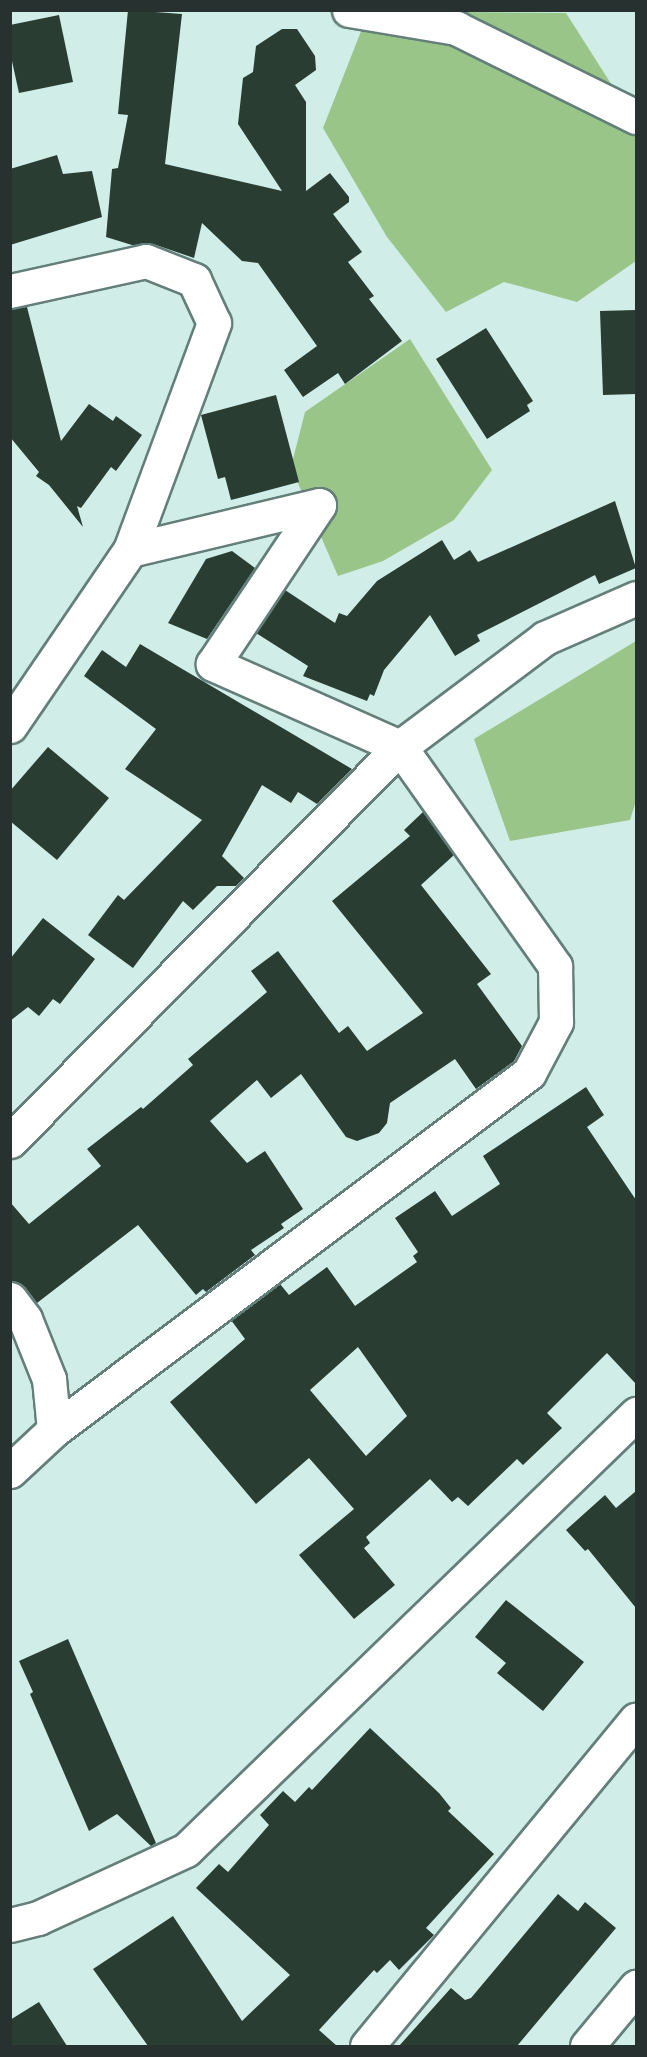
<!DOCTYPE html>
<html>
<head>
<meta charset="utf-8">
<style>
	body { margin:0 }
	#map { position:relative; width:647px; height:2057px; overflow:hidden; background:#d0ede8; font-family:Overpass,sans-serif }
	div>[style] { position:absolute }
	.forest>* { inset:0; background:#9ac589 }
	.building>* { inset:0; background:#293d32 }
	.roads { filter:drop-shadow(2px 0 #647e7a) drop-shadow(-2px 0 #647e7a) drop-shadow(0 2px #647e7a) drop-shadow(0 -2px #647e7a) }
	.minor>* { height:33px; margin:-16.5px; padding:0 16.5px; transform-origin:16.5px; border-radius:16.5px; background:#fff }
	.tertiary>* { height:33px; margin:-16.5px; padding:0 16.5px; transform-origin:16.5px; border-radius:16.5px; background:#fff }
	.secondary>* { height:33px; margin:-16.5px; padding:0 16.5px; transform-origin:16.5px; border-radius:16.5px; background:#fff }
	span { translate:-50% -50%; white-space:nowrap; text-align:center; line-height:1.15; -webkit-text-stroke:6px #d0ede8; paint-order:stroke }
	.frame { position:absolute; inset:0; border:12px solid #263130; pointer-events:none }
</style>
</head>
<body>
<div id="map">
	<div class="forest">
		<div style="clip-path:polygon(369px 11px,566px 13px,636px 123px,636px 261px,577px 302px,504px 282px,446px 312px,387px 237px,323px 128px)"></div>
		<div style="clip-path:polygon(410px 339px,492px 470px,454px 520px,383px 561px,338px 576px,291px 467px,305px 412px)"></div>
		<div style="clip-path:polygon(636px 641px,636px 801px,630px 820px,510px 841px,474px 739px)"></div>
	</div>
	<div class="building">
		<div style="clip-path:polygon(128px 10px,182px 14px,165px 164px,282px 191px,238px 124px,243px 78px,253px 72px,256px 46px,282px 29px,297px 29px,315px 56px,316px 70px,295px 85px,306px 102px,306px 191px,330px 173px,349px 197px,349px 202px,333px 214px,362px 252px,348px 262px,374px 296px,369px 299px,402px 341px,345px 384px,338px 373px,303px 397px,284px 370px,317px 346px,258px 263px,242px 261px,202px 223px,194px 258px,153px 244px,132px 245px,106px 237px,112px 169px,118px 168px,128px 115px,118px 114px)"></div>
		<div style="clip-path:polygon(59px 15px,73px 82px,19px 93px,10px 52px,10px 25px)"></div>
		<div style="clip-path:polygon(57px 155px,63px 174px,92px 171px,102px 217px,10px 245px,10px 169px)"></div>
		<div style="clip-path:polygon(27px 307px,61px 441px,89px 404px,113px 421px,116px 416px,142px 435px,116px 471px,111px 467px,81px 508px,77px 506px,83px 527px,49px 485px,36px 476px,39px 472px,10px 437px,10px 309px)"></div>
		<div style="clip-path:polygon(636px 310px,636px 394px,603px 395px,600px 311px)"></div>
		<div style="clip-path:polygon(486px 328px,533px 401px,527px 405px,530px 411px,487px 439px,436px 359px)"></div>
		<div style="clip-path:polygon(276px 395px,299px 482px,231px 500px,225px 477px,218px 479px,201px 415px)"></div>
		<div style="clip-path:polygon(615px 501px,636px 568px,599px 584px,595px 575px,477px 635px,480px 641px,455px 656px,430px 615px,384px 670px,374px 696px,370px 694px,367px 701px,303px 676px,308px 666px,256px 633px,285px 590px,335px 623px,339px 613px,347px 616px,377px 581px,442px 540px,454px 560px,470px 550px,478px 562px)"></div>
		<div style="clip-path:polygon(232px 551px,255px 568px,207px 639px,168px 623px,206px 559px)"></div>
		<div style="clip-path:polygon(140px 644px,352px 769px,317px 804px,298px 792px,291px 803px,262px 785px,222px 856px,244px 878px,236px 886px,217px 886px,193px 910px,183px 901px,133px 968px,88px 935px,118px 895px,124px 900px,202px 820px,125px 769px,156px 729px,84px 676px,102px 650px,126px 667px)"></div>
		<div style="clip-path:polygon(48px 747px,109px 798px,57px 860px,10px 821px,10px 791px)"></div>
		<div style="clip-path:polygon(423px 812px,454px 855px,421px 885px,491px 974px,477px 984px,522px 1046px,514px 1061px,476px 1089px,455px 1059px,390px 1103px,387px 1123px,379px 1133px,357px 1141px,346px 1137px,301px 1074px,271px 1098px,257px 1080px,210px 1121px,247px 1163px,265px 1151px,303px 1209px,281px 1224px,284px 1228px,251px 1250px,255px 1255px,206px 1292px,203px 1289px,196px 1295px,138px 1225px,37px 1303px,25px 1287px,10px 1281px,10px 1202px,29px 1224px,101px 1166px,87px 1149px,141px 1107px,143px 1109px,193px 1065px,188px 1059px,267px 992px,251px 971px,278px 951px,339px 1033px,348px 1026px,367px 1051px,423px 1013px,332px 901px,410px 836px,404px 830px)"></div>
		<div style="clip-path:polygon(43px 918px,95px 959px,60px 1004px,53px 999px,39px 1016px,28px 1007px,10px 1021px,10px 959px)"></div>
		<div style="clip-path:polygon(evenodd,586px 1087px,604px 1115px,587px 1127px,636px 1200px,636px 1384px,607px 1353px,547px 1413px,562px 1428px,523px 1465px,517px 1459px,468px 1506px,458px 1497px,452px 1502px,430px 1479px,366px 1537px,370px 1543px,364px 1548px,395px 1585px,354px 1619px,299px 1555px,354px 1509px,309px 1458px,256px 1504px,170px 1402px,245px 1339px,231px 1320px,280px 1284px,289px 1295px,327px 1267px,355px 1306px,417px 1262px,413px 1256px,418px 1252px,395px 1218px,435px 1191px,452px 1216px,500px 1184px,483px 1156px,586px 1087px,358px 1347px,407px 1416px,366px 1456px,310px 1390px,358px 1347px)"></div>
		<div style="clip-path:polygon(636px 1491px,636px 1608px,588px 1549px,585px 1551px,566px 1530px,605px 1495px,616px 1508px)"></div>
		<div style="clip-path:polygon(506px 1600px,584px 1662px,543px 1711px,497px 1673px,506px 1663px,475px 1637px)"></div>
		<div style="clip-path:polygon(68px 1639px,156px 1843px,151px 1846px,117px 1814px,89px 1831px,30px 1694px,33px 1692px,19px 1661px)"></div>
		<div style="clip-path:polygon(370px 1728px,439px 1793px,451px 1808px,448px 1811px,494px 1854px,426px 1928px,434px 1935px,399px 1970px,390px 1960px,377px 1973px,374px 1970px,319px 2030px,337px 2046px,148px 2046px,93px 1969px,173px 1916px,242px 2021px,290px 1975px,196px 1888px,219px 1864px,228px 1872px,269px 1825px,260px 1815px,283px 1791px,295px 1802px,309px 1787px,312px 1790px)"></div>
		<div style="clip-path:polygon(558px 1894px,578px 1911px,585px 1902px,616px 1928px,517px 2046px,399px 2046px,451px 1988px,465px 2000px,471px 1998px)"></div>
		<div style="clip-path:polygon(39px 2002px,67px 2046px,10px 2046px,10px 2020px)"></div>
	</div>
	<div class="roads">
		<div class="minor">
			<div style="left:349px;top:10px;width:109px;rotate:9.5deg"></div>
			<div style="left:456px;top:28px;width:201px;rotate:26.3deg"></div>
			<div style="left:10px;top:291px;width:139px;rotate:-12.4deg"></div>
			<div style="left:146px;top:261px;width:52px;rotate:21.6deg"></div>
			<div style="left:194px;top:280px;width:47px;rotate:65.1deg"></div>
			<div style="left:214px;top:323px;width:242px;rotate:110.3deg"></div>
			<div style="left:130px;top:550px;width:213px;rotate:124.3deg"></div>
			<div style="left:10px;top:1299px;width:25px;rotate:53deg"></div>
			<div style="left:25px;top:1319px;width:65px;rotate:68.2deg"></div>
			<div style="left:49px;top:1379px;width:51px;rotate:84.4deg"></div>
			<div style="left:10px;top:1471px;width:60px;rotate:-43deg"></div>
			<div style="left:54px;top:1430px;width:594px;rotate:-36.93deg"></div>
			<div style="left:529px;top:1073px;width:58px;rotate:-62.1deg"></div>
			<div style="left:556px;top:1022px;width:56px;rotate:-91deg"></div>
			<div style="left:555px;top:966px;width:268px;rotate:-125.3deg"></div>
			<div style="left:400px;top:747px;width:205px;rotate:-156.1deg"></div>
			<div style="left:213px;top:664px;width:191px;rotate:-56.3deg"></div>
			<div style="left:319px;top:505px;width:194px;rotate:166.6deg"></div>
			<div style="left:10px;top:1925px;width:29px;rotate:-14deg"></div>
			<div style="left:38px;top:1918px;width:163px;rotate:-24.7deg"></div>
			<div style="left:186px;top:1850px;width:627px;rotate:-44.09deg"></div>
			<div style="left:367px;top:2046px;width:423px;rotate:-50.5deg"></div>
		</div>
		<div class="tertiary">
			<div style="left:10px;top:1141px;width:554px;rotate:-45.29deg"></div>
			<div style="left:400px;top:747px;width:181px;rotate:-36.9deg"></div>
			<div style="left:545px;top:638px;width:99px;rotate:-23.7deg"></div>
		</div>
		<div class="secondary">
			<div style="left:587px;top:2046px;width:77px;rotate:-50.3deg"></div>
		</div>
	</div>
	<div class="frame"></div>
</div>
</body>
</html>
